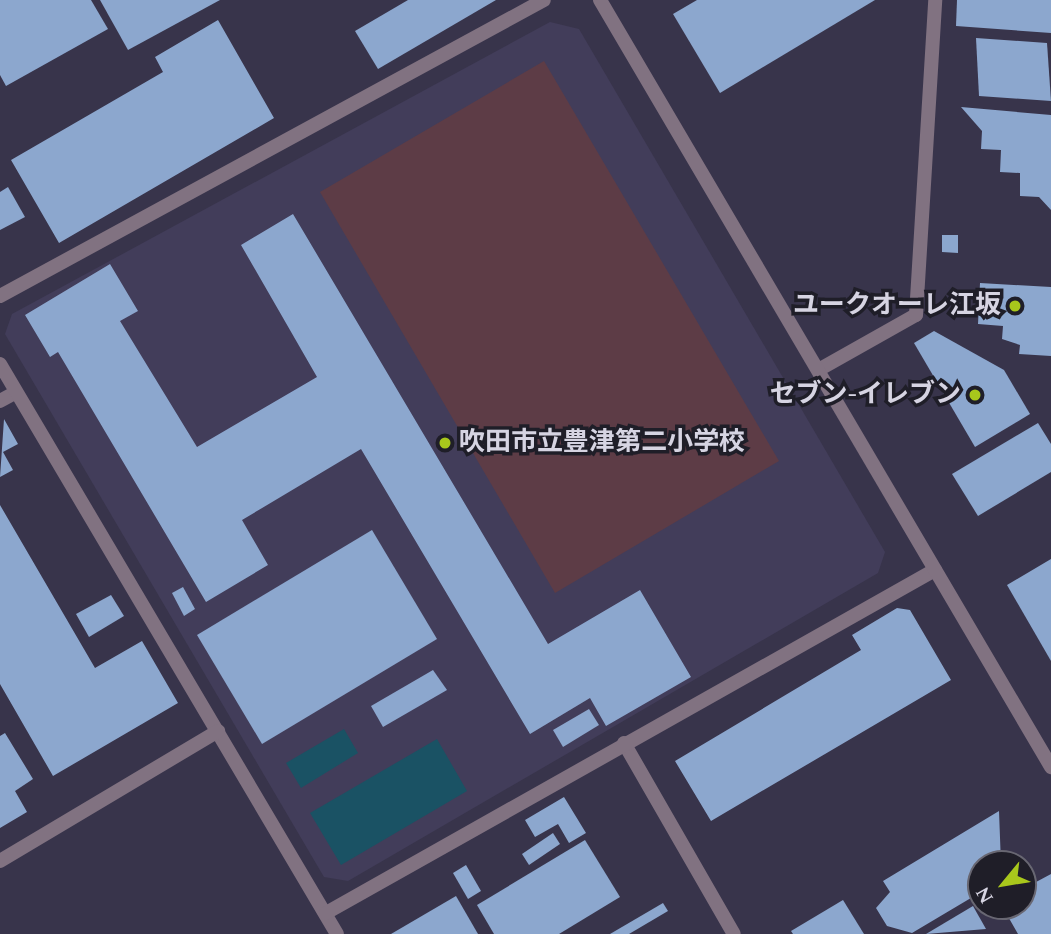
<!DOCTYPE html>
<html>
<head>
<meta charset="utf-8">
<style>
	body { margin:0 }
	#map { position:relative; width:1051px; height:934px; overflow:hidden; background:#38344b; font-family:Spectral,"Noto Sans JP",serif }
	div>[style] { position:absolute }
	.built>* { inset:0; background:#423d5a }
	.green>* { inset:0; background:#5d3c46 }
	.water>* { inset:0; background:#1a5264 }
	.building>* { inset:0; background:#8ca7ce }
	.service>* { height:14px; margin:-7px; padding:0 7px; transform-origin:7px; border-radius:7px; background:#817281 }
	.minor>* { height:14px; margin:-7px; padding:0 7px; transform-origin:7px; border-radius:7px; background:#817281 }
	.tertiary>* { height:14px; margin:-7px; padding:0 7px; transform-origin:7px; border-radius:7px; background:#817281 }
	.dots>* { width:19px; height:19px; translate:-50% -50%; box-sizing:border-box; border:4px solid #1f1e28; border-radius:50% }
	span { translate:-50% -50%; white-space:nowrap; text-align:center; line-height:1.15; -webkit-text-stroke:7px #1f1e28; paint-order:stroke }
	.poi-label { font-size:26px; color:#d6d4e2; font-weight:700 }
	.right { translate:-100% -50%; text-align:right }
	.left { translate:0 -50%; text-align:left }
	.north { position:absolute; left:967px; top:850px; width:70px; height:70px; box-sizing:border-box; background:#1f1e28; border:2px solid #686772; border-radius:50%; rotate:240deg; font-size:19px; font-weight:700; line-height:28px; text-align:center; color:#d6d4e2 }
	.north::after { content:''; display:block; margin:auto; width:24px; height:32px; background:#a8c71c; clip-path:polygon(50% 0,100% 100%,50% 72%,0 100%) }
</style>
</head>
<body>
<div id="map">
	<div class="built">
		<div style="clip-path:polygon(550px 22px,579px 29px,885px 552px,878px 573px,348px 881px,324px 877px,5px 334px,12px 314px)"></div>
	</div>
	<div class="green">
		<div style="clip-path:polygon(544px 61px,779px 461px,555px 593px,320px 192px)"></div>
	</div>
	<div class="water">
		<div style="clip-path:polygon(344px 729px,358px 753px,301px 788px,286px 763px)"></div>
		<div style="clip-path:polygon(437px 739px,467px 791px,341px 865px,310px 813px)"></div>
	</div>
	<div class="building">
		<div style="clip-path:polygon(0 0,91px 0,108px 29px,6px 86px,0 75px)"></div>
		<div style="clip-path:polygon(100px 0,220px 0,128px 50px)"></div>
		<div style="clip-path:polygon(408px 0,496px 0,378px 69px,355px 31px)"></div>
		<div style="clip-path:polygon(697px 0,875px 0,720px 93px,673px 14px)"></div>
		<div style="clip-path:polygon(957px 0,1051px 0,1051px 33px,956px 26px)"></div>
		<div style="clip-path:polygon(218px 20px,274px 118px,59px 243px,11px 160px,163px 72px,155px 57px)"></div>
		<div style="clip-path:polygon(976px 38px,1047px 43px,1051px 101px,979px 96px)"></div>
		<div style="clip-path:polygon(961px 107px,1051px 115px,1051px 210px,1039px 197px,1020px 196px,1020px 173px,1000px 172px,1001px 150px,981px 149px,982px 131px)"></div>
		<div style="clip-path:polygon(8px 187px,25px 217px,0 230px,0 192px)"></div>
		<div style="clip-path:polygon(293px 214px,548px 644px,640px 590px,691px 677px,606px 726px,590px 698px,530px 734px,361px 449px,242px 520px,268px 565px,206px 602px,58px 352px,50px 357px,25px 315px,110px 264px,138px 311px,120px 321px,197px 447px,317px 377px,241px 245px)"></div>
		<div style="clip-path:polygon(942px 235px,958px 235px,958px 253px,942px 252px)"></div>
		<div style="clip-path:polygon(980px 283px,1051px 287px,1051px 356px,1019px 354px,1020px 345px,1002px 339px,1003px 326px,978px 324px)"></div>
		<div style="clip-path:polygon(934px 331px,1004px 370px,1030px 414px,975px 447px,914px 343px)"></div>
		<div style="clip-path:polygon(4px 419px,18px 444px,3px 452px,13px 470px,0 477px)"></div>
		<div style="clip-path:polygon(1038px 423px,1051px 444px,1051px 472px,978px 516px,952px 474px)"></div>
		<div style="clip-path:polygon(0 505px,95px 668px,142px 641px,178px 703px,53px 776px,0 684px)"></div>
		<div style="clip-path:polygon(372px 530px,437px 639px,262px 744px,197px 635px)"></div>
		<div style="clip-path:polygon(1051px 559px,1051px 661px,1007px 585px)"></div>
		<div style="clip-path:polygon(183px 587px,195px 609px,184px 616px,172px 593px)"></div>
		<div style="clip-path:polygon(111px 595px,124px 616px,89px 637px,76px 614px)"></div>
		<div style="clip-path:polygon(897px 608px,910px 610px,951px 680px,711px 821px,675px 761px,861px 650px,852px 635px)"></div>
		<div style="clip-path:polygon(433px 670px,447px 690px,383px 727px,371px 706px)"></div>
		<div style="clip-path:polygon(589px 709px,599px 725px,563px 747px,553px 730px)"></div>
		<div style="clip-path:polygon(5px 733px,33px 779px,15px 791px,27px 812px,0 828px,0 736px)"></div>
		<div style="clip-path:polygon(564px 797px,586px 833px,569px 843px,558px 824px,535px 837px,525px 820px)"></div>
		<div style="clip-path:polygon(999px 811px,1001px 864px,981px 864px,981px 892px,912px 933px,887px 926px,876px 908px,890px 892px,883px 881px)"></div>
		<div style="clip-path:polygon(553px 833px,560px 844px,529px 865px,522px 854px)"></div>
		<div style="clip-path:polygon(585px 840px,620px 897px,559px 934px,494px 934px,477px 905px)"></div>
		<div style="clip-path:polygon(466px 865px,481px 891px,468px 899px,453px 873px)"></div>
		<div style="clip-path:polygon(1051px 874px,1051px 934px,1018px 934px,1002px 906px,1023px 906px,1023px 889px)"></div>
		<div style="clip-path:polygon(456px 896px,478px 934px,391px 934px)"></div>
		<div style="clip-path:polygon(843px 900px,864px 934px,793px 934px,791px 931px)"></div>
		<div style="clip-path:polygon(663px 903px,668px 911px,629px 934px,610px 934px)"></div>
		<div style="clip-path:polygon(973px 906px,986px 929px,926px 934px)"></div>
	</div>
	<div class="service">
		<div style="left:0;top:401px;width:18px;rotate:-29deg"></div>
	</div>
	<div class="minor">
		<div style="left:0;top:296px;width:619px;rotate:-28.55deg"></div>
		<div style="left:0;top:364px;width:662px;rotate:59.41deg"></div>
		<div style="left:820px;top:369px;width:110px;rotate:-29.4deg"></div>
		<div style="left:916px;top:315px;width:316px;rotate:-86.5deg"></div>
		<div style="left:624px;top:743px;width:220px;rotate:60.1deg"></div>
		<div style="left:0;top:861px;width:254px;rotate:-30.8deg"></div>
		<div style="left:326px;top:913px;width:699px;rotate:-29.39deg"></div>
	</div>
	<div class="tertiary">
		<div style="left:600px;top:0;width:890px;rotate:59.54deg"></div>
	</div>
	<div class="dots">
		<div style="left:1015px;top:306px;background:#a8c71c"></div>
		<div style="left:975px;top:395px;background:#a8c71c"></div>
		<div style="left:445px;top:443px;background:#a8c71c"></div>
	</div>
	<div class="poi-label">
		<span class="right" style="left:1001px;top:306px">ユークオーレ江坂</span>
		<span class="right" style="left:961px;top:395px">セブン-イレブン</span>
		<span class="left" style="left:459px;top:443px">吹田市立豊津第二小学校</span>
	</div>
	<div class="north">N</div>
</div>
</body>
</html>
